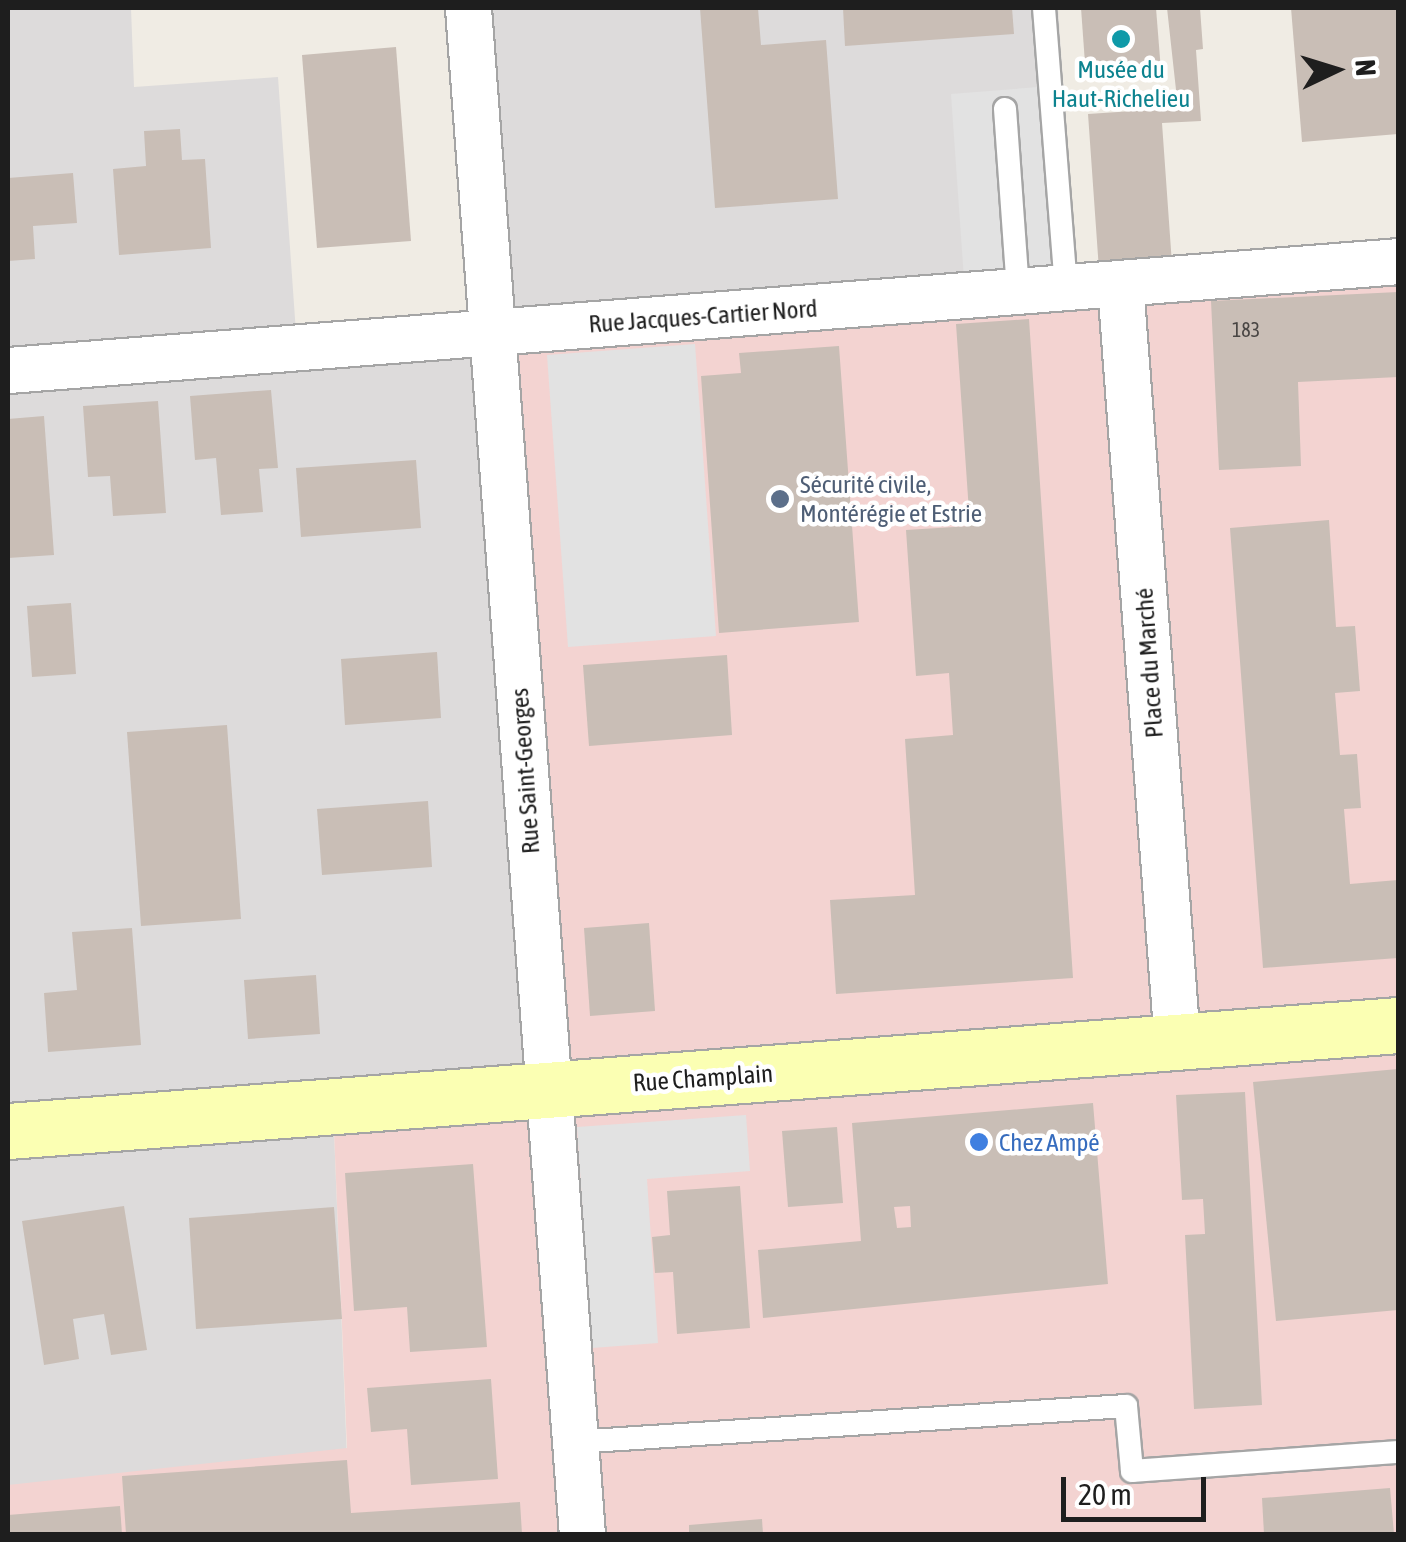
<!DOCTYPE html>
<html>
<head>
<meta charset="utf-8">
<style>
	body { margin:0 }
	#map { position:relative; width:1406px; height:1542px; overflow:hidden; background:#f0ece4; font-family:"Asap Condensed",sans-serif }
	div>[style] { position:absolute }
	.residential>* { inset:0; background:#dddbdb }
	.commercial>* { inset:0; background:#f3d3d1 }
	.parking>* { inset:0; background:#e2e2e2 }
	.building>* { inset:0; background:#c9beb6 }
	.roads { filter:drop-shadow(2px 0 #a5a5a5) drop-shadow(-2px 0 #a5a5a5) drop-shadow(0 2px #a5a5a5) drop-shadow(0 -2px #a5a5a5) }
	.lane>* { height:22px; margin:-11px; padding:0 11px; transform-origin:11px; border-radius:11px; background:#fff }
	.street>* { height:45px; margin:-22.5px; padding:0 22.5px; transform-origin:22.5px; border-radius:22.5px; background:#fff }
	.secondary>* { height:55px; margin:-27.5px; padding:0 27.5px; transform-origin:27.5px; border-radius:27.5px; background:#fbffb3 }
	.dots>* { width:28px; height:28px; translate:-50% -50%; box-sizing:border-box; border:5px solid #fff; border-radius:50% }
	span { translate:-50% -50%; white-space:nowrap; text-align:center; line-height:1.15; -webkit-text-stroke:9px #fff; paint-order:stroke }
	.number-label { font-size:20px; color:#494644 }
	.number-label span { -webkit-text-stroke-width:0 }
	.culture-label { font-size:25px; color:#0d838f }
	.street-label { font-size:25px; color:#1e1e1e }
	.service-label { font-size:25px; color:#4e5e75 }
	.left { translate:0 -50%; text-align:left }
	.shop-label { font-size:25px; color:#366cbe }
	.frame { position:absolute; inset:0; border:10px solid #1e1e1e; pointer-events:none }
	.north { position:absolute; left:1286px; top:20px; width:100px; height:100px; -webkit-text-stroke:8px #fff; paint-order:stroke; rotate:86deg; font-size:28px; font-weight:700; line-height:40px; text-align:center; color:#1e1e1e }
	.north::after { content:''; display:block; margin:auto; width:35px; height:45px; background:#1e1e1e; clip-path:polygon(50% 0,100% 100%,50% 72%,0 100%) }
	.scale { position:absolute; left:1061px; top:1477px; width:145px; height:45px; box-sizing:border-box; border:5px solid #1e1e1e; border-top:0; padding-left:12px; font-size:30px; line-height:35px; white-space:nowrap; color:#1e1e1e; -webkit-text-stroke:8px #fff; paint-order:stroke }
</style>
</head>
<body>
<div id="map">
	<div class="residential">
		<div style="clip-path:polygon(8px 8px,131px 8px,134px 87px,278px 77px,297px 347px,492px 332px,468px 8px,1058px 8px,1077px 286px,549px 1090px,333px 1106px,347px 1460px,8px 1491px)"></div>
	</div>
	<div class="commercial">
		<div style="clip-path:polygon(1398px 257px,1398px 1534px,8px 1534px,8px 1485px,347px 1448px,333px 1106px,549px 1089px,492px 332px)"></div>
	</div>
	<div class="parking">
		<div style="clip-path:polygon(1051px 86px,1066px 271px,964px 279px,951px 94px)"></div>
		<div style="clip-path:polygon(695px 344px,716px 636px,568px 647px,547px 355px)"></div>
		<div style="clip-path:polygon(746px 1115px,750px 1171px,647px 1179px,658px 1343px,592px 1348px,577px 1127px)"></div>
	</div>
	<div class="building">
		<div style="clip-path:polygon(700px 8px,758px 8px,761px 45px,826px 40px,838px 199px,715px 208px)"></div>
		<div style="clip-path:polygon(843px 8px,1012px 8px,1014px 34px,845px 46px)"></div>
		<div style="clip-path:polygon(1081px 8px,1156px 8px,1161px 71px,1086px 77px)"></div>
		<div style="clip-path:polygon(1167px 8px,1200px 8px,1203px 49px,1196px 50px,1201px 121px,1162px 123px,1172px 264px,1099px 270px,1088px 114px,1178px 108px)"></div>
		<div style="clip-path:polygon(1291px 8px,1398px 8px,1398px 134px,1302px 142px)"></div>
		<div style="clip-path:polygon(396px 47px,411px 241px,317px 248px,302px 55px)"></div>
		<div style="clip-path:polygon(180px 129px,182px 160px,205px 159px,211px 248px,119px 255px,113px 169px,146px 166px,144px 131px)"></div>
		<div style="clip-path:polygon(73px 173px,77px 223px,33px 226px,35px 259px,8px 261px,8px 178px)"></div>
		<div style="clip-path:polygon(1398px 292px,1398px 377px,1298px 382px,1301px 466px,1219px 470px,1211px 301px)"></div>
		<div style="clip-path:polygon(1029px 319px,1073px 978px,836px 994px,830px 900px,915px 895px,905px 739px,953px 735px,949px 673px,916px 676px,906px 530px,970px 526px,956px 324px)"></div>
		<div style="clip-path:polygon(839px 346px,859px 622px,719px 633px,701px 376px,741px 373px,739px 353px)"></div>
		<div style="clip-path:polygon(271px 390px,278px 468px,259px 469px,263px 512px,221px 515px,216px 458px,195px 460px,190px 396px)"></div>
		<div style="clip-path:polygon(158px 401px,166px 513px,113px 516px,110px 476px,88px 477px,83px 406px)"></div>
		<div style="clip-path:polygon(44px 416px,54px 555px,8px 558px,8px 419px)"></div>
		<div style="clip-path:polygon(416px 460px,421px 528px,301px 537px,296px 468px)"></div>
		<div style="clip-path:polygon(1329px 520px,1336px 627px,1355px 626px,1360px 691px,1335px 693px,1340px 755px,1357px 754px,1361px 808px,1344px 809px,1350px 884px,1398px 880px,1398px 958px,1263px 968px,1230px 528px)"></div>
		<div style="clip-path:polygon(71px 603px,76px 674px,32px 677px,27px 606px)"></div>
		<div style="clip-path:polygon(437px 652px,441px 718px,345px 725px,341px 659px)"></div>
		<div style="clip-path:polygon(727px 655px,732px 735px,589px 746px,583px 665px)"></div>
		<div style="clip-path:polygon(227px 725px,241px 919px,141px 926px,127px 732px)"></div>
		<div style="clip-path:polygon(428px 801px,432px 867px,322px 875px,317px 809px)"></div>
		<div style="clip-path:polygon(649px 923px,655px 1011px,590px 1016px,584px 928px)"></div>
		<div style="clip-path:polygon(132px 928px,141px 1045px,48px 1052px,44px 993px,77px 990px,72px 932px)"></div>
		<div style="clip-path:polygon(316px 975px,320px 1034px,248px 1039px,244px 980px)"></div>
		<div style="clip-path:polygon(1398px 1069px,1398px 1310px,1276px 1321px,1253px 1082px)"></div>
		<div style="clip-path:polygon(1245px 1092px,1262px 1405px,1194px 1409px,1185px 1235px,1205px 1234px,1203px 1199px,1182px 1200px,1176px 1095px)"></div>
		<div style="clip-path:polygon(evenodd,1093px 1103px,1108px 1284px,763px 1318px,758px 1250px,861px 1241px,852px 1123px,1093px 1103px,910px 1206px,911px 1227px,897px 1228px,894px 1207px,910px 1206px)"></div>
		<div style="clip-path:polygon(837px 1127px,843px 1203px,788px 1207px,782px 1131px)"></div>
		<div style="clip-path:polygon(473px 1164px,487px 1347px,410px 1352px,407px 1307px,354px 1311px,345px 1173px)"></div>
		<div style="clip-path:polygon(740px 1186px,750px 1328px,677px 1334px,673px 1272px,655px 1273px,652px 1237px,670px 1235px,667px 1191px)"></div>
		<div style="clip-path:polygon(124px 1206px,147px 1350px,111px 1355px,104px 1314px,73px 1319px,79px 1359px,44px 1365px,22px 1221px)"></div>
		<div style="clip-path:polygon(334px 1207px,342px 1319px,196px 1329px,189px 1218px)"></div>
		<div style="clip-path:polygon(491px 1379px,498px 1479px,411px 1485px,407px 1429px,371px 1432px,367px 1388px)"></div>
		<div style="clip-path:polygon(347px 1460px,351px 1513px,520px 1502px,522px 1534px,126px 1534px,122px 1476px)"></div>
		<div style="clip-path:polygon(1390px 1488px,1394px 1534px,1264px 1534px,1262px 1498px)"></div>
		<div style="clip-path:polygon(120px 1506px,122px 1534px,8px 1534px,8px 1515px)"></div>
		<div style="clip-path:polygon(762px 1519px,763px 1534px,689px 1534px,689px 1525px)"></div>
	</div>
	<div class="roads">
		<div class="lane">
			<div style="left:1044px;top:8px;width:281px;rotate:85.5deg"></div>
			<div style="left:1005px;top:109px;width:183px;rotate:85.9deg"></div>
			<div style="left:575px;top:1442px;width:552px;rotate:-3.74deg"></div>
			<div style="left:1126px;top:1406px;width:65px;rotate:84.7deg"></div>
			<div style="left:1132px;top:1471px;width:267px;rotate:-4.1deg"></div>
		</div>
		<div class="street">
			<div style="left:468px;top:8px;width:1530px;rotate:85.73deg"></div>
			<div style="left:1120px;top:284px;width:760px;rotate:85.7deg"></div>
			<div style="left:8px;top:370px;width:1394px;rotate:-4.48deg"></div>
		</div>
		<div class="secondary">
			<div style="left:8px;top:1131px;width:1394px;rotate:-4.36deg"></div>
		</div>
	</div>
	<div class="dots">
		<div style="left:1121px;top:39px;background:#0f9aa8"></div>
		<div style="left:780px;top:499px;background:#5c6f8a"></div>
		<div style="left:979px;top:1142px;background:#3f7fe0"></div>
	</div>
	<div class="number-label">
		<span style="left:1246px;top:329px">183</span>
	</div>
	<div class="culture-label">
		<span style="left:1121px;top:84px">Musée du<br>Haut-Richelieu</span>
	</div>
	<div class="street-label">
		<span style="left:703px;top:316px;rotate:-4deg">Rue Jacques-Cartier Nord</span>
		<span style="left:1149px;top:663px;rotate:-94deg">Place du Marché</span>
		<span style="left:525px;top:771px;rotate:-94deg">Rue Saint-Georges</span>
		<span style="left:703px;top:1078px;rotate:-4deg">Rue Champlain</span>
	</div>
	<div class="service-label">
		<span class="left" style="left:800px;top:499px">Sécurité civile,<br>Montérégie et Estrie</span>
	</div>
	<div class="shop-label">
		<span class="left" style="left:999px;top:1142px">Chez Ampé</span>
	</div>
	<div class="frame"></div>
	<div class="north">N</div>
	<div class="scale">20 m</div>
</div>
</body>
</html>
